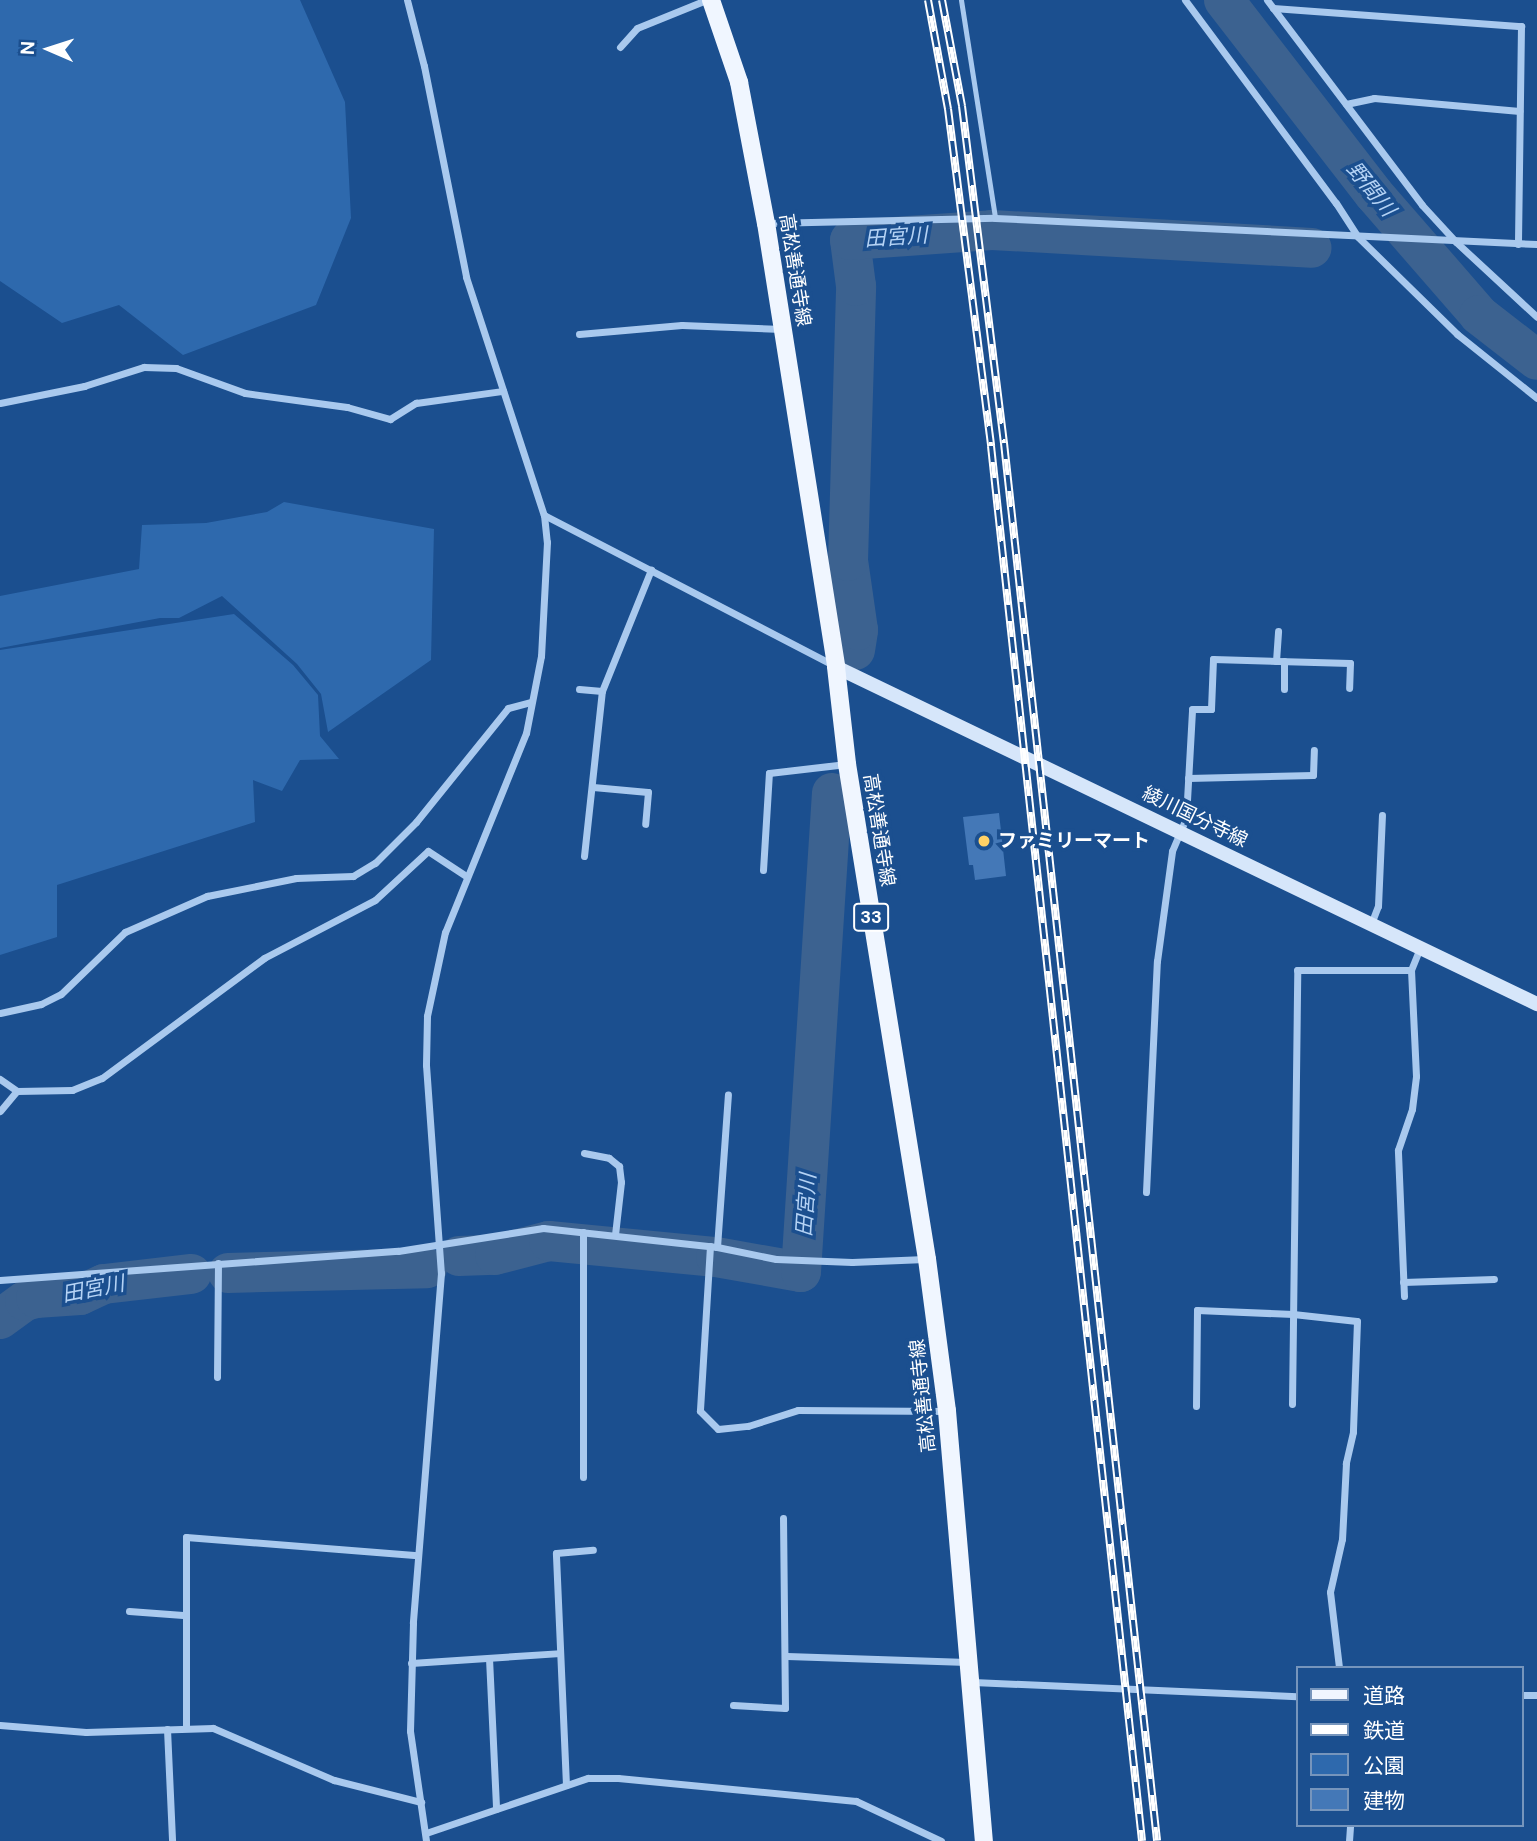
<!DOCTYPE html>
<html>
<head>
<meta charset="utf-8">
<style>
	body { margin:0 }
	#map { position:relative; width:1537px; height:1841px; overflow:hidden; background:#1b4f8f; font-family:"DM Sans","Noto Sans JP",sans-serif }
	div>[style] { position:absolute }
	.green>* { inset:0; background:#2e69ad }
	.river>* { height:40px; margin:-20px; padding:0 20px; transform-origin:20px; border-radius:20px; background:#3c6290 }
	.building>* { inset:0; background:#4478b7 }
	.service>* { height:5px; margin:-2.5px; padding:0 2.5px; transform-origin:2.5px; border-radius:2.5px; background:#a9c9ee }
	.minor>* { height:7px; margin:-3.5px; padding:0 3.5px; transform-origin:3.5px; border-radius:3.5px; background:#a9c9ee }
	.secondary>* { height:14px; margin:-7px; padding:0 7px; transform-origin:7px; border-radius:7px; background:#d6e6fa }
	.primary>* { height:18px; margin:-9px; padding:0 9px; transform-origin:9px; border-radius:9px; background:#f0f6ff }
	.rail>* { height:8px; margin-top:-4px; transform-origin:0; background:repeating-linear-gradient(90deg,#1b4f8f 0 16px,#fff 0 32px); box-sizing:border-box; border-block:2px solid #fff }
	.dots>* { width:19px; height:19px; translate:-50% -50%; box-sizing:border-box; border:4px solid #1b4f8f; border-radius:50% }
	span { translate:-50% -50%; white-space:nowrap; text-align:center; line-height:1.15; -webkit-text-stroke:7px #1b4f8f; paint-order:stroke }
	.shield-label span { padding:2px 5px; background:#1b4f8f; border:2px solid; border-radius:5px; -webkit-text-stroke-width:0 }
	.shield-label { font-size:18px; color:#fff; font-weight:700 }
	.street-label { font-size:19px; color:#fff }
	.poi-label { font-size:19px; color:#fff; font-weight:700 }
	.left { translate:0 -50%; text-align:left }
	.water-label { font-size:21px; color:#b5d3f5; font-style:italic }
	.legend { position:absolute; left:1296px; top:1666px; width:228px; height:161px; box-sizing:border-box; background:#1b4f8f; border:2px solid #7695bc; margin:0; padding:9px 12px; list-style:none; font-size:21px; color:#fff }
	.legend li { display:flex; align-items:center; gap:14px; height:35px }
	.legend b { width:35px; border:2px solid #7695bc }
	.north { position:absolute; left:14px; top:14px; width:70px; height:70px; -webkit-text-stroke:5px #1b4f8f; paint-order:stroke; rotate:273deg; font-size:19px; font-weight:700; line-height:28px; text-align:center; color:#fff }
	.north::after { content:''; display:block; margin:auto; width:24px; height:32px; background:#fff; clip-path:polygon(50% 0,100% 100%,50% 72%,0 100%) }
</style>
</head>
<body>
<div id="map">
	<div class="green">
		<div style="clip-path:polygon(0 0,300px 0,345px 102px,351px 218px,316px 305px,183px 355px,119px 305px,62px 323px,0 281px)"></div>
		<div style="clip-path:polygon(284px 502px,434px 529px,431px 660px,328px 732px,321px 694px,297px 664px,222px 596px,179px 618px,160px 618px,0 648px,0 596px,139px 569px,142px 525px,206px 523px,267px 512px)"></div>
		<div style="clip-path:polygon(234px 614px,293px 665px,318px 695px,320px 736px,339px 759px,300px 760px,282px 791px,253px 780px,255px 822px,57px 885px,57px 937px,0 955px,0 650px)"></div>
	</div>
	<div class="river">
		<div style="left:1224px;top:0;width:245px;rotate:52.3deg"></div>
		<div style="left:1374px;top:194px;width:160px;rotate:49deg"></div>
		<div style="left:1479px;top:315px;width:73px;rotate:37.8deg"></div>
		<div style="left:855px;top:650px;width:20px;rotate:-81deg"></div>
		<div style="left:858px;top:630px;width:70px;rotate:-98.2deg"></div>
		<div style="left:848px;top:561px;width:275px;rotate:-88.3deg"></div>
		<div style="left:856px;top:286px;width:46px;rotate:-97.4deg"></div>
		<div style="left:850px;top:240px;width:142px;rotate:-4deg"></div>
		<div style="left:992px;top:230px;width:320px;rotate:3.2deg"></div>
		<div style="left:459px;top:1256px;width:36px;rotate:-2deg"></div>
		<div style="left:495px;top:1255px;width:56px;rotate:-14.5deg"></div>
		<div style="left:549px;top:1241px;width:168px;rotate:5.5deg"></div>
		<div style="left:716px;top:1257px;width:86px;rotate:10deg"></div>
		<div style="left:801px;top:1272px;width:480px;rotate:-86.3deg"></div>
		<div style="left:228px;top:1273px;width:199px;rotate:-1.4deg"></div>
		<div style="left:0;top:1319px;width:31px;rotate:-36deg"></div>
		<div style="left:25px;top:1301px;width:11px;rotate:-15deg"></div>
		<div style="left:36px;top:1298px;width:44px;rotate:-3.9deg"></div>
		<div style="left:80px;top:1295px;width:26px;rotate:-25deg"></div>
		<div style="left:104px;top:1284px;width:88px;rotate:-6.6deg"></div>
	</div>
	<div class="building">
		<div style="clip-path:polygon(999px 813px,1006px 876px,975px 880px,973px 865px,969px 865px,963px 817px)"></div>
	</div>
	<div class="service">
		<div style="left:961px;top:0;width:221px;rotate:81.1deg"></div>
	</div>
	<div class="minor">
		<div style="left:407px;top:0;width:68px;rotate:75.6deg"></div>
		<div style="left:424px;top:66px;width:215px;rotate:78.7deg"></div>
		<div style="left:466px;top:277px;width:250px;rotate:71.9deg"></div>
		<div style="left:544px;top:515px;width:27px;rotate:84deg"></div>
		<div style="left:547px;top:542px;width:114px;rotate:93deg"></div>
		<div style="left:541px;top:656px;width:78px;rotate:101deg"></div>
		<div style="left:526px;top:733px;width:215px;rotate:112.1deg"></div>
		<div style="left:445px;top:932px;width:86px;rotate:102.1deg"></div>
		<div style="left:427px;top:1016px;width:49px;rotate:91.2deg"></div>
		<div style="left:426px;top:1065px;width:209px;rotate:85.9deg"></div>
		<div style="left:441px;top:1273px;width:351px;rotate:94.6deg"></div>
		<div style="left:413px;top:1623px;width:108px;rotate:91.6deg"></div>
		<div style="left:410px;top:1731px;width:111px;rotate:81.7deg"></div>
		<div style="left:1185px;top:0;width:253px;rotate:53.4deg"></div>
		<div style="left:1336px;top:203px;width:40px;rotate:57.1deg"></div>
		<div style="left:1358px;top:237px;width:139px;rotate:44.4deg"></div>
		<div style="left:1457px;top:334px;width:102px;rotate:38.7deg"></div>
		<div style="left:1267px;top:0;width:257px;rotate:52.9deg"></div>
		<div style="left:1422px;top:205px;width:50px;rotate:47.4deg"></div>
		<div style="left:1456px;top:242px;width:110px;rotate:42.8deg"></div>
		<div style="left:1273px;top:8px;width:249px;rotate:4.2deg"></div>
		<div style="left:1521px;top:26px;width:218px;rotate:90.8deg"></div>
		<div style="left:620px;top:47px;width:25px;rotate:-48deg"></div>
		<div style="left:637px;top:28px;width:74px;rotate:-22.1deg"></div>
		<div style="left:1346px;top:104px;width:29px;rotate:-12deg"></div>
		<div style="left:1374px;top:98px;width:146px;rotate:5.1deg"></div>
		<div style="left:768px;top:223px;width:227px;rotate:-1.3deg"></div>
		<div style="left:995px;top:218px;width:543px;rotate:2.75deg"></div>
		<div style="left:579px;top:334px;width:103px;rotate:-5deg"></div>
		<div style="left:682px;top:325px;width:100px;rotate:2.3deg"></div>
		<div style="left:0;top:403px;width:86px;rotate:-11.4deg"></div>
		<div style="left:84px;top:386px;width:63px;rotate:-17.6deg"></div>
		<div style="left:144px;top:367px;width:32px;rotate:2deg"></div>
		<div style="left:176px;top:368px;width:73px;rotate:19.9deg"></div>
		<div style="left:245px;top:393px;width:103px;rotate:7.8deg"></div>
		<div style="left:347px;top:407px;width:45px;rotate:15.6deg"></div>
		<div style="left:390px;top:419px;width:31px;rotate:-32deg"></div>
		<div style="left:416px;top:403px;width:88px;rotate:-7.9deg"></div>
		<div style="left:544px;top:515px;width:326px;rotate:27.4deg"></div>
		<div style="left:1276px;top:661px;width:30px;rotate:-86deg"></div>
		<div style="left:579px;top:689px;width:23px;rotate:5deg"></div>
		<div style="left:1284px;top:689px;width:28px;rotate:-90deg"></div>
		<div style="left:1188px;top:778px;width:125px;rotate:-1.4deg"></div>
		<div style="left:1313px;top:775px;width:25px;rotate:-88deg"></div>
		<div style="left:593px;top:787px;width:55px;rotate:5.2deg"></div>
		<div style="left:648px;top:792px;width:32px;rotate:95deg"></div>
		<div style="left:584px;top:856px;width:166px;rotate:-83.8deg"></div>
		<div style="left:602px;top:691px;width:131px;rotate:-68deg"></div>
		<div style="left:763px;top:870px;width:97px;rotate:-86.5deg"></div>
		<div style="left:769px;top:773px;width:78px;rotate:-6.7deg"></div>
		<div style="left:1371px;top:924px;width:19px;rotate:-69deg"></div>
		<div style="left:1378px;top:906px;width:91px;rotate:-87.5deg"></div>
		<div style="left:0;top:1013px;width:42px;rotate:-12.4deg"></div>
		<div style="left:41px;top:1004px;width:22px;rotate:-27deg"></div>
		<div style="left:61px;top:994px;width:89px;rotate:-44.1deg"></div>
		<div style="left:125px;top:932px;width:90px;rotate:-23.7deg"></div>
		<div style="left:207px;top:896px;width:91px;rotate:-11.4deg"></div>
		<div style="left:296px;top:878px;width:57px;rotate:-2deg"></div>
		<div style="left:353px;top:876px;width:26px;rotate:-31deg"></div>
		<div style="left:375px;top:863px;width:58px;rotate:-45deg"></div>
		<div style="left:416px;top:822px;width:146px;rotate:-51.1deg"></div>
		<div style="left:508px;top:708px;width:23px;rotate:-15deg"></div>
		<div style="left:0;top:1079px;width:21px;rotate:35deg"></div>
		<div style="left:17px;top:1091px;width:55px;rotate:-1deg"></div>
		<div style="left:72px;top:1090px;width:32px;rotate:-22deg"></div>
		<div style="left:102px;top:1078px;width:202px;rotate:-36.5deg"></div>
		<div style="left:264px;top:958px;width:125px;rotate:-27.6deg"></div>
		<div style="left:375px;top:900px;width:72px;rotate:-42.8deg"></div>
		<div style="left:428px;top:851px;width:45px;rotate:33.3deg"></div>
		<div style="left:0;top:1111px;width:26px;rotate:-50deg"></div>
		<div style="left:584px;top:1153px;width:25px;rotate:11deg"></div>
		<div style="left:609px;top:1158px;width:13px;rotate:39deg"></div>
		<div style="left:619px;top:1166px;width:16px;rotate:83deg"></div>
		<div style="left:621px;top:1182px;width:53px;rotate:96.5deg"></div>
		<div style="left:1146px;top:1192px;width:231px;rotate:-87.3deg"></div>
		<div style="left:1157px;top:961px;width:111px;rotate:-82.2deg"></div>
		<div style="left:1172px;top:851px;width:36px;rotate:-67deg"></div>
		<div style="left:1186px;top:818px;width:109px;rotate:-86.8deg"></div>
		<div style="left:1192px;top:709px;width:19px"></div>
		<div style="left:1211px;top:709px;width:50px;rotate:-87.7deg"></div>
		<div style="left:1213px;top:659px;width:137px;rotate:1.7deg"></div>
		<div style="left:1350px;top:663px;width:25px;rotate:92deg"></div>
		<div style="left:710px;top:1246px;width:165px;rotate:93.5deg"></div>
		<div style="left:700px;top:1411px;width:25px;rotate:45deg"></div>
		<div style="left:718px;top:1429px;width:30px;rotate:-6deg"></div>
		<div style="left:748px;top:1426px;width:52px;rotate:-17.7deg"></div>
		<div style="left:798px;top:1410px;width:148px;rotate:0.4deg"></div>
		<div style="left:717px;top:1247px;width:153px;rotate:-85.9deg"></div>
		<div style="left:0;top:1280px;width:399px;rotate:-4.2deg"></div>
		<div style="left:398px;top:1251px;width:147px;rotate:-9deg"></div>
		<div style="left:543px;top:1228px;width:175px;rotate:6.2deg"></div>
		<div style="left:717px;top:1247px;width:60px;rotate:11.5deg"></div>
		<div style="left:776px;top:1259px;width:76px;rotate:2.3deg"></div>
		<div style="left:852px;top:1262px;width:73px;rotate:-2.4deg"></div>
		<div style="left:1403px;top:1282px;width:91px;rotate:-1.9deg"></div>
		<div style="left:1404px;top:1296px;width:146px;rotate:-92.4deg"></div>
		<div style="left:1398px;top:1150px;width:43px;rotate:-71.1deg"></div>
		<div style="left:1412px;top:1109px;width:33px;rotate:-83deg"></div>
		<div style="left:1416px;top:1076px;width:106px;rotate:-92.7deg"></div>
		<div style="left:217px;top:1377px;width:114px;rotate:-89.5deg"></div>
		<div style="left:1292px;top:1404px;width:434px;rotate:-89.3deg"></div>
		<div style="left:1297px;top:970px;width:114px"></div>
		<div style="left:1411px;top:970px;width:24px;rotate:-68deg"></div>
		<div style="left:1196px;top:1406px;width:96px;rotate:-89.4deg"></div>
		<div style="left:1197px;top:1310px;width:96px;rotate:2.4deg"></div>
		<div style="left:1293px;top:1314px;width:64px;rotate:6.2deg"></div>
		<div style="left:1357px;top:1321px;width:111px;rotate:92.1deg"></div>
		<div style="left:1353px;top:1432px;width:32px;rotate:103deg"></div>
		<div style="left:1346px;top:1463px;width:76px;rotate:93deg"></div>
		<div style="left:1342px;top:1539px;width:54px;rotate:102.8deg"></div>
		<div style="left:1330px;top:1592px;width:77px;rotate:83.2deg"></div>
		<div style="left:583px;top:1477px;width:245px;rotate:-90deg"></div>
		<div style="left:129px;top:1611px;width:54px;rotate:4.2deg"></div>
		<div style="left:787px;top:1656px;width:180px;rotate:1.9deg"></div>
		<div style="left:489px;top:1658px;width:151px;rotate:87.3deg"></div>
		<div style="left:411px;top:1663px;width:149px;rotate:-3.8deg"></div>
		<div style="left:973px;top:1682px;width:324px;rotate:2.5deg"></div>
		<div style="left:1521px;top:1695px;width:16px"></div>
		<div style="left:733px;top:1705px;width:52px;rotate:3.3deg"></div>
		<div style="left:785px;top:1708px;width:190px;rotate:-90.6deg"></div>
		<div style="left:0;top:1725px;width:86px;rotate:4.7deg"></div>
		<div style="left:86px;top:1732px;width:127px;rotate:-1.8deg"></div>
		<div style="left:213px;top:1728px;width:132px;rotate:23.3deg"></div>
		<div style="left:334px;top:1780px;width:90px;rotate:14.2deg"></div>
		<div style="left:186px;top:1728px;width:191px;rotate:-90deg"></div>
		<div style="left:186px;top:1537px;width:232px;rotate:4.5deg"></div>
		<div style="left:167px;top:1729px;width:112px;rotate:87.4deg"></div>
		<div style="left:566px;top:1785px;width:232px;rotate:-92.5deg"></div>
		<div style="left:556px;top:1553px;width:37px;rotate:-5deg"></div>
		<div style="left:426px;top:1833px;width:171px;rotate:-18.8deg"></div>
		<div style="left:588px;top:1778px;width:30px"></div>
		<div style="left:618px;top:1778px;width:239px;rotate:5.5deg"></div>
		<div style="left:856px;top:1801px;width:94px;rotate:25.2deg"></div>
		<div style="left:1349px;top:1841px;width:16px;rotate:-86deg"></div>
	</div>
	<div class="secondary">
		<div style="left:836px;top:667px;width:778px;rotate:25.68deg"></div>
	</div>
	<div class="primary">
		<div style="left:711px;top:0;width:87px;rotate:71.1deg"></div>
		<div style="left:739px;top:82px;width:144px;rotate:79.2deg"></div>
		<div style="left:766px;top:223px;width:449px;rotate:81deg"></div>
		<div style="left:836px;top:667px;width:98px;rotate:83.5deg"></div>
		<div style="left:847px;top:764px;width:501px;rotate:80.82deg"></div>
		<div style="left:927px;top:1259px;width:153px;rotate:82.5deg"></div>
		<div style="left:947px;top:1411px;width:432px;rotate:85.1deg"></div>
	</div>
	<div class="rail">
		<div style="left:928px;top:0;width:111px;rotate:79.6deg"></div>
		<div style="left:948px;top:109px;width:340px;rotate:82.7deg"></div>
		<div style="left:991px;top:446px;width:1403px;rotate:83.82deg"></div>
		<div style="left:942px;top:0;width:108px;rotate:79.3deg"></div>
		<div style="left:962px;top:106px;width:340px;rotate:82.9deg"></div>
		<div style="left:1004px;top:443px;width:1406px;rotate:83.75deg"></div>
	</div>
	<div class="dots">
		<div style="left:984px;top:841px;background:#ffd166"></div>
	</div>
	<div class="shield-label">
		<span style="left:871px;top:917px">33</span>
	</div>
	<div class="street-label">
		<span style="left:795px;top:270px;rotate:81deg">高松善通寺線</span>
		<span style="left:1195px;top:817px;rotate:26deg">綾川国分寺線</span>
		<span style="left:879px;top:830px;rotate:81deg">高松善通寺線</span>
		<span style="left:923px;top:1396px;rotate:-96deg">高松善通寺線</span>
	</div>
	<div class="poi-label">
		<span class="left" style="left:998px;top:841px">ファミリーマート</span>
	</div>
	<div class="water-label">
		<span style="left:1371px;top:189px;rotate:51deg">野間川</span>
		<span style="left:896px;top:237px;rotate:-4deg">田宮川</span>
		<span style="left:806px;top:1205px;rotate:-86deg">田宮川</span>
		<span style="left:93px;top:1289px;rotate:-11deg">田宮川</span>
	</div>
	<ul class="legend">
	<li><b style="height:9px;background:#f0f6ff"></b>道路</li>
	<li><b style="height:9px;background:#fff"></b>鉄道</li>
	<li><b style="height:19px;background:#2e69ad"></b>公園</li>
	<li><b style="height:19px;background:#4478b7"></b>建物</li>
	</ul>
	<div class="north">N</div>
</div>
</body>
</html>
